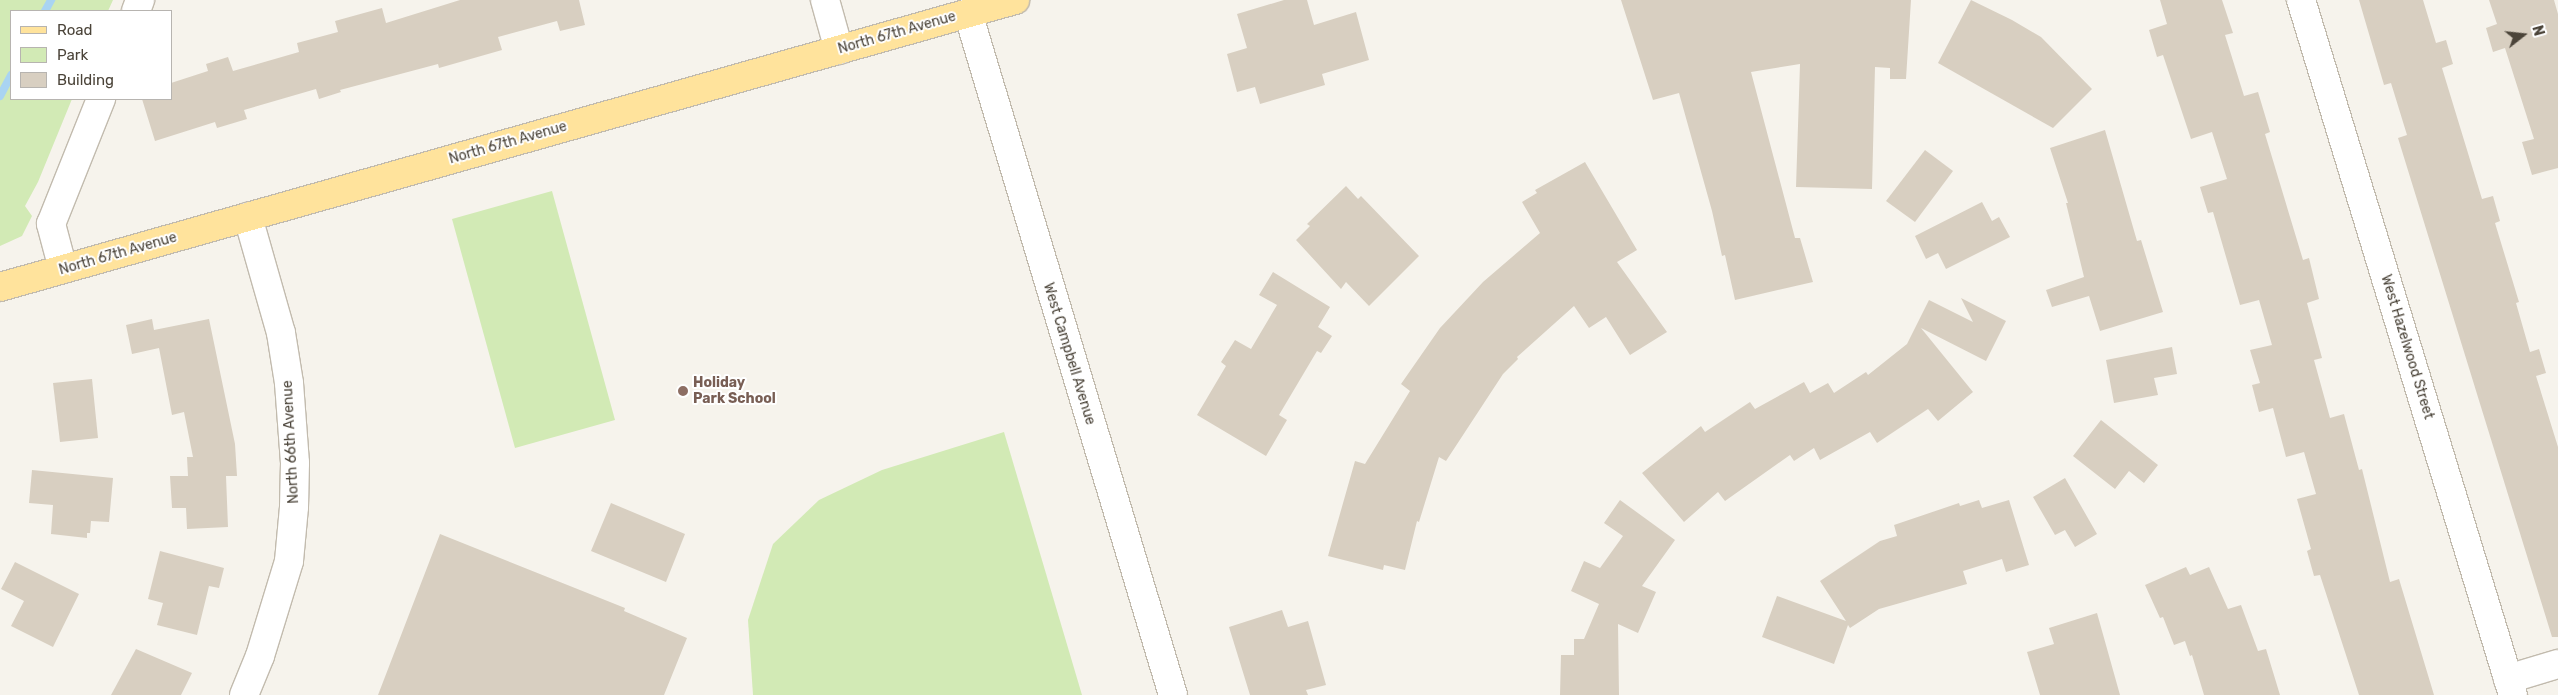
<!DOCTYPE html>
<html>
<head>
<meta charset="utf-8">
<style>
	body { margin:0 }
	#map { position:relative; width:2558px; height:695px; overflow:hidden; background:#f6f3ec; font-family:Rubik,sans-serif }
	div>[style] { position:absolute }
	.green>* { inset:0; background:#d2eab5 }
	.stream>* { height:8px; margin:-4px; padding:0 4px; transform-origin:4px; border-radius:4px; background:#a9d4f2 }
	.building>* { inset:0; background:#d8cfc1 }
	.roads { filter:drop-shadow(1px 0 #c2bbae) drop-shadow(-1px 0 #c2bbae) drop-shadow(0 1px #c2bbae) drop-shadow(0 -1px #c2bbae) }
	.minor>* { height:28px; margin:-14px; padding:0 14px; transform-origin:14px; border-radius:14px; background:#fff }
	.major>* { height:28px; margin:-14px; padding:0 14px; transform-origin:14px; border-radius:14px; background:#ffe39c }
	.dots>* { width:14px; height:14px; translate:-50% -50%; box-sizing:border-box; border:2px solid #fff; border-radius:50% }
	span { translate:-50% -50%; white-space:nowrap; text-align:center; line-height:1.15; -webkit-text-stroke:4px #fff; paint-order:stroke }
	.street-label { font-size:14px; color:#4b4439 }
	.education-label { font-size:14px; color:#785e54; font-weight:700 }
	.left { translate:0 -50%; text-align:left }
	.legend { position:absolute; left:10px; top:10px; width:162px; height:90px; box-sizing:border-box; background:#fff; border:1px solid #b7b4b0; margin:0; padding:6px 9px; list-style:none; font-size:15px; color:#4b4439 }
	.legend li { display:flex; align-items:center; gap:10px; height:25px }
	.legend b { width:25px; border:1px solid #b7b4b0 }
	.north { position:absolute; left:2498px; top:10px; width:50px; height:50px; -webkit-text-stroke:4px #fff; paint-order:stroke; rotate:74deg; font-size:14px; font-weight:700; line-height:20px; text-align:center; color:#4b4439 }
	.north::after { content:''; display:block; margin:auto; width:18px; height:22px; background:#4b4439; clip-path:polygon(50% 0,100% 100%,50% 72%,0 100%) }
</style>
</head>
<body>
<div id="map">
	<div class="green">
		<div style="clip-path:polygon(0 0,113px 0,108px 11px,11px 11px,11px 99px,72px 99px,38px 182px,25px 206px,32px 216px,22px 236px,0 246px)"></div>
		<div style="clip-path:polygon(552px 191px,615px 420px,515px 448px,452px 219px)"></div>
		<div style="clip-path:polygon(1004px 432px,1082px 695px,753px 695px,748px 620px,773px 544px,819px 500px,882px 470px)"></div>
	</div>
	<div class="stream">
		<div style="left:45px;top:11px;width:13px;rotate:-61deg"></div>
		<div style="left:0;top:96px;width:24px;rotate:-62deg"></div>
	</div>
	<div class="building">
		<div style="clip-path:polygon(460px 0,579px 0,585px 25px,560px 31px,557px 21px,498px 37px,502px 50px,439px 68px,438px 64px,340px 90px,341px 92px,319px 99px,316px 89px,244px 110px,247px 119px,217px 128px,215px 122px,155px 141px,142px 99px,171px 99px,171px 83px,208px 71px,206px 64px,228px 57px,233px 71px,299px 52px,297px 43px,338px 32px,335px 21px,382px 8px,386px 23px)"></div>
		<div style="clip-path:polygon(1284px 0,1307px 0,1314px 25px,1356px 12px,1369px 60px,1322px 74px,1325px 85px,1260px 104px,1255px 87px,1237px 92px,1227px 54px,1247px 48px,1237px 14px)"></div>
		<div style="clip-path:polygon(1621px 0,1911px 0,1906px 79px,1890px 79px,1890px 68px,1875px 67px,1872px 189px,1796px 187px,1800px 64px,1751px 72px,1795px 238px,1800px 238px,1813px 282px,1735px 300px,1725px 255px,1722px 256px,1712px 211px,1679px 93px,1653px 100px)"></div>
		<div style="clip-path:polygon(1971px 0,2012px 20px,2041px 37px,2092px 89px,2053px 128px,1938px 63px)"></div>
		<div style="clip-path:polygon(2160px 0,2222px 0,2233px 33px,2225px 35px,2244px 96px,2258px 92px,2270px 132px,2265px 134px,2303px 260px,2309px 258px,2319px 299px,2307px 303px,2322px 358px,2314px 360px,2330px 418px,2344px 414px,2359px 470px,2362px 469px,2390px 582px,2399px 579px,2434px 695px,2359px 695px,2320px 575px,2314px 576px,2307px 551px,2311px 549px,2297px 499px,2316px 494px,2304px 452px,2286px 457px,2273px 408px,2259px 412px,2252px 385px,2260px 383px,2250px 350px,2272px 345px,2259px 300px,2240px 305px,2213px 212px,2208px 213px,2200px 187px,2227px 179px,2212px 132px,2191px 139px,2163px 55px,2157px 57px,2149px 30px,2167px 24px)"></div>
		<div style="clip-path:polygon(2359px 0,2423px 0,2436px 43px,2446px 40px,2453px 64px,2442px 68px,2482px 199px,2493px 196px,2500px 221px,2495px 223px,2519px 302px,2516px 303px,2530px 352px,2539px 349px,2546px 373px,2536px 376px,2558px 447px,2558px 637px,2552px 637px,2398px 138px,2407px 135px,2391px 83px,2384px 85px)"></div>
		<div style="clip-path:polygon(2489px 0,2554px 0,2558px 14px,2558px 168px,2532px 175px,2522px 142px,2534px 139px,2505px 48px,2493px 52px,2486px 28px,2497px 24px)"></div>
		<div style="clip-path:polygon(2105px 130px,2137px 241px,2141px 240px,2163px 312px,2100px 331px,2089px 296px,2052px 307px,2046px 290px,2084px 277px,2066px 203px,2068px 203px,2050px 148px)"></div>
		<div style="clip-path:polygon(1925px 150px,1953px 171px,1915px 222px,1886px 201px)"></div>
		<div style="clip-path:polygon(1585px 162px,1637px 250px,1617px 262px,1667px 332px,1630px 355px,1606px 317px,1589px 328px,1574px 306px,1517px 357px,1518px 359px,1503px 374px,1446px 461px,1439px 457px,1419px 522px,1417px 521px,1405px 570px,1384px 565px,1383px 570px,1328px 556px,1355px 461px,1365px 464px,1410px 391px,1401px 384px,1440px 328px,1483px 282px,1540px 233px,1522px 202px,1537px 193px,1535px 190px)"></div>
		<div style="clip-path:polygon(1346px 186px,1358px 199px,1361px 196px,1419px 256px,1369px 306px,1346px 282px,1341px 289px,1296px 240px,1310px 226px,1307px 224px)"></div>
		<div style="clip-path:polygon(1982px 202px,1992px 221px,1999px 217px,2010px 237px,1946px 269px,1938px 253px,1926px 259px,1915px 236px)"></div>
		<div style="clip-path:polygon(1273px 272px,1330px 307px,1318px 327px,1332px 336px,1321px 353px,1317px 351px,1279px 415px,1287px 420px,1266px 456px,1197px 415px,1226px 366px,1221px 362px,1235px 340px,1251px 349px,1277px 305px,1259px 295px)"></div>
		<div style="clip-path:polygon(1961px 298px,2006px 321px,1986px 361px,1921px 328px,1973px 392px,1938px 421px,1928px 409px,1877px 443px,1870px 432px,1820px 460px,1814px 448px,1794px 461px,1790px 455px,1725px 501px,1718px 492px,1684px 522px,1642px 473px,1701px 426px,1705px 432px,1750px 402px,1755px 409px,1804px 382px,1810px 393px,1828px 383px,1834px 393px,1866px 372px,1868px 375px,1907px 344px,1929px 300px,1973px 322px)"></div>
		<div style="clip-path:polygon(152px 319px,154px 330px,209px 319px,235px 444px,237px 476px,226px 476px,228px 527px,187px 529px,186px 508px,172px 508px,170px 476px,188px 476px,187px 457px,193px 457px,184px 412px,172px 415px,159px 348px,132px 354px,126px 325px)"></div>
		<div style="clip-path:polygon(2172px 347px,2177px 374px,2154px 378px,2158px 395px,2114px 403px,2106px 360px)"></div>
		<div style="clip-path:polygon(92px 379px,98px 438px,60px 442px,53px 383px)"></div>
		<div style="clip-path:polygon(2101px 420px,2158px 465px,2144px 483px,2129px 471px,2115px 489px,2073px 456px)"></div>
		<div style="clip-path:polygon(32px 470px,113px 478px,109px 522px,91px 521px,90px 533px,87px 533px,87px 538px,51px 534px,53px 505px,29px 503px)"></div>
		<div style="clip-path:polygon(2065px 478px,2097px 534px,2075px 547px,2065px 530px,2055px 535px,2033px 497px)"></div>
		<div style="clip-path:polygon(1620px 500px,1675px 540px,1642px 586px,1656px 592px,1638px 633px,1618px 624px,1619px 695px,1560px 695px,1561px 655px,1574px 655px,1574px 639px,1584px 639px,1599px 604px,1571px 591px,1584px 561px,1600px 568px,1623px 536px,1604px 523px)"></div>
		<div style="clip-path:polygon(1979px 500px,1982px 508px,2009px 500px,2029px 565px,2006px 572px,2002px 559px,1963px 571px,1967px 584px,1879px 609px,1850px 628px,1848px 625px,1834px 664px,1762px 637px,1777px 596px,1846px 621px,1820px 581px,1880px 541px,1897px 536px,1894px 525px,1959px 503px,1960px 506px)"></div>
		<div style="clip-path:polygon(611px 503px,685px 534px,666px 582px,591px 551px)"></div>
		<div style="clip-path:polygon(440px 534px,625px 608px,624px 611px,687px 638px,664px 695px,378px 695px)"></div>
		<div style="clip-path:polygon(160px 551px,224px 568px,219px 588px,209px 586px,197px 635px,157px 625px,163px 603px,148px 599px)"></div>
		<div style="clip-path:polygon(15px 562px,79px 594px,53px 647px,11px 626px,24px 601px,1px 589px)"></div>
		<div style="clip-path:polygon(2186px 567px,2190px 575px,2209px 567px,2228px 609px,2241px 605px,2258px 651px,2266px 649px,2280px 695px,2204px 695px,2192px 655px,2190px 656px,2185px 641px,2174px 645px,2163px 617px,2160px 618px,2145px 585px)"></div>
		<div style="clip-path:polygon(1282px 610px,1288px 627px,1308px 621px,1326px 685px,1306px 690px,1308px 695px,1250px 695px,1229px 627px)"></div>
		<div style="clip-path:polygon(2097px 613px,2120px 695px,2040px 695px,2027px 652px,2054px 644px,2049px 628px)"></div>
		<div style="clip-path:polygon(136px 649px,192px 673px,181px 695px,111px 695px)"></div>
	</div>
	<div class="roads">
		<div class="minor">
			<div style="left:825px;top:0;width:52px;rotate:74.4deg"></div>
			<div style="left:2301px;top:0;width:727px;rotate:73.04deg"></div>
			<div style="left:136px;top:11px;width:12px;rotate:-70deg"></div>
			<div style="left:968px;top:13px;width:712px;rotate:73.27deg"></div>
			<div style="left:63px;top:269px;width:47px;rotate:-104.9deg"></div>
			<div style="left:51px;top:224px;width:135px;rotate:-68.2deg"></div>
			<div style="left:2508px;top:679px;width:52px;rotate:-16.7deg"></div>
			<div style="left:244px;top:695px;width:42px;rotate:-67.7deg"></div>
			<div style="left:260px;top:656px;width:99px;rotate:-73deg"></div>
			<div style="left:289px;top:561px;width:54px;rotate:-84.7deg"></div>
			<div style="left:294px;top:507px;width:44px;rotate:-88.7deg"></div>
			<div style="left:295px;top:463px;width:80px;rotate:-94.3deg"></div>
			<div style="left:289px;top:383px;width:51px;rotate:-99.1deg"></div>
			<div style="left:281px;top:333px;width:121px;rotate:-105.9deg"></div>
		</div>
		<div class="major">
			<div style="left:0;top:287px;width:1055px;rotate:-15.79deg"></div>
		</div>
	</div>
	<div class="dots">
		<div style="left:683px;top:391px;background:#8d6e63"></div>
	</div>
	<div class="street-label">
		<span style="left:897px;top:33px;rotate:-16deg">North 67th Avenue</span>
		<span style="left:508px;top:143px;rotate:-16deg">North 67th Avenue</span>
		<span style="left:118px;top:254px;rotate:-16deg">North 67th Avenue</span>
		<span style="left:2407px;top:347px;rotate:73deg">West Hazelwood Street</span>
		<span style="left:1069px;top:354px;rotate:73deg">West Campbell Avenue</span>
		<span style="left:291px;top:442px;rotate:-93deg">North 66th Avenue</span>
	</div>
	<div class="education-label">
		<span class="left" style="left:693px;top:391px">Holiday<br>Park School</span>
	</div>
	<ul class="legend">
	<li><b style="height:6px;background:#ffe39c"></b>Road</li>
	<li><b style="height:14px;background:#d2eab5"></b>Park</li>
	<li><b style="height:14px;background:#d8cfc1"></b>Building</li>
	</ul>
	<div class="north">N</div>
</div>
</body>
</html>
